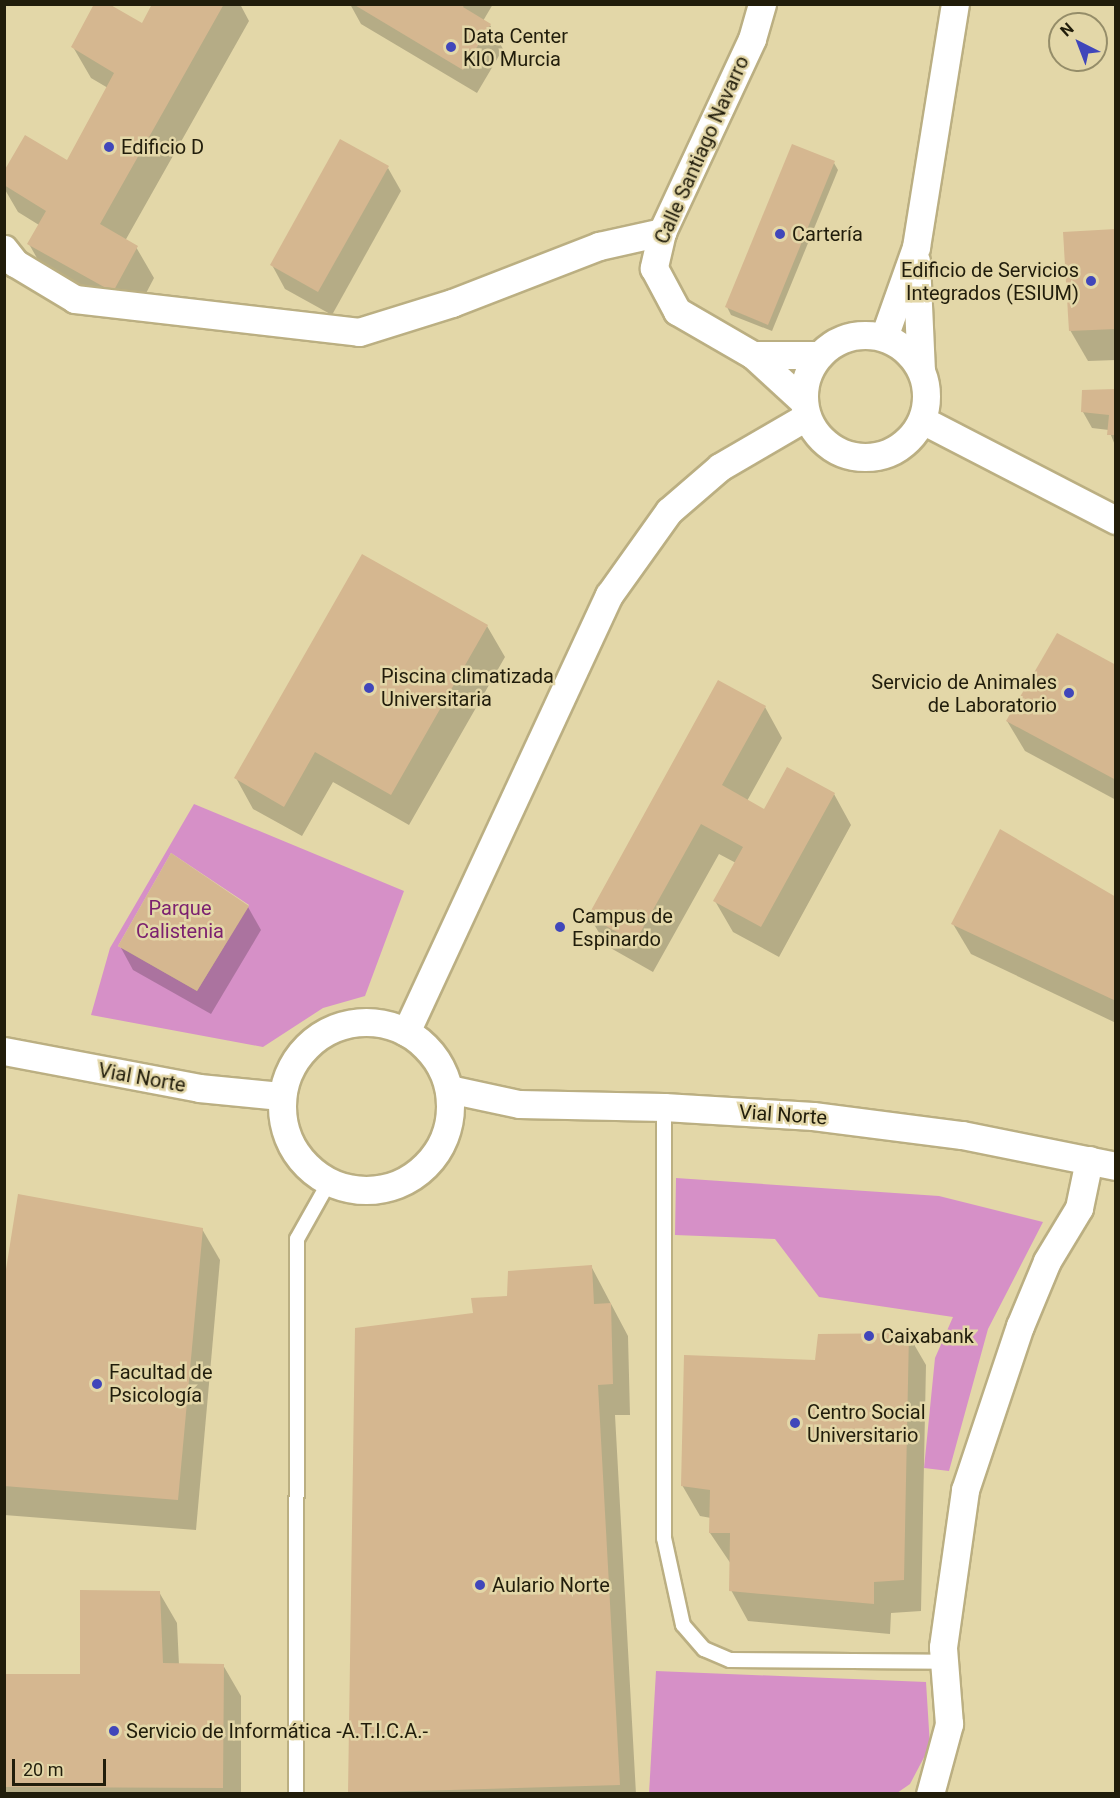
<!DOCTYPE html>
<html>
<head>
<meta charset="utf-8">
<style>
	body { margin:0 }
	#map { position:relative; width:1120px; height:1798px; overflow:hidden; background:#e3d7a8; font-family:Roboto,sans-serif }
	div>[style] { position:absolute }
	.green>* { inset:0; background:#d690c7 }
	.shadow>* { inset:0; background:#0003 }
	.building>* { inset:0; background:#d5b790 }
	.roads { filter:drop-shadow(2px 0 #bbaf82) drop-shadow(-2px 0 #bbaf82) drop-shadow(0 2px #bbaf82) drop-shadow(0 -2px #bbaf82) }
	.service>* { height:14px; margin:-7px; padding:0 7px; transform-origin:7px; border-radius:7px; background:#fff }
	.minor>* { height:27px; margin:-13.5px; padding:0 13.5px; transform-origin:13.5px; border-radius:13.5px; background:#fff }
	.minor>.ring { margin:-13.5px; padding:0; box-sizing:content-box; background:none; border:27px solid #fff; border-radius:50% }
	.dots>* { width:16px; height:16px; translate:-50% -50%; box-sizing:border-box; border:3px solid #e3d7a8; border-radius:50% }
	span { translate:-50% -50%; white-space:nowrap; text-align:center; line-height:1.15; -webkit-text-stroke:5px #e3d7a8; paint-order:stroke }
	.poi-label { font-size:20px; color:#211d0b }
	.left { translate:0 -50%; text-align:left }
	.right { translate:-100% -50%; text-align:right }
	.street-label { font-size:20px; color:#211d0b }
	.park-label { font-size:20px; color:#7c216f }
	.frame { position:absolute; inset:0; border:6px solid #211d0b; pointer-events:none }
	.north { position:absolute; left:1048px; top:12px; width:60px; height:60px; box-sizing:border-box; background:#e3d7a8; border:2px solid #958d69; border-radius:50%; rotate:318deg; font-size:16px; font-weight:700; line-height:24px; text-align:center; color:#211d0b }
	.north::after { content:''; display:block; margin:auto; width:21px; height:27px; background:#4046ba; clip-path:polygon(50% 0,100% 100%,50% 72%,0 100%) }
	.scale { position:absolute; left:12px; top:1759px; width:94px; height:27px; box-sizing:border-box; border:3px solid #211d0b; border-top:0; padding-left:8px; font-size:18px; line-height:21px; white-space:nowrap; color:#211d0b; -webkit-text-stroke:4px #e3d7a8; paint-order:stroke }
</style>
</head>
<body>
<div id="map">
	<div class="green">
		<div style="clip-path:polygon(evenodd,194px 804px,404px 891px,365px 996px,323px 1008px,263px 1047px,91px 1015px,110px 948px,194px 804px,171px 853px,249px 905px,197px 991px,118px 946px,171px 853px)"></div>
		<div style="clip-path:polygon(676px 1178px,939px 1196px,1043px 1222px,988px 1329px,949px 1471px,924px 1468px,935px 1358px,953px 1317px,819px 1297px,775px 1239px,675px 1235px)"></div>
		<div style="clip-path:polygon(656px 1671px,926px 1682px,930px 1746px,910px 1784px,897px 1793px,649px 1794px)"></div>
	</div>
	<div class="shadow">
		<div style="clip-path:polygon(154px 4px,240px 4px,249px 21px,125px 241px,136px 247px,154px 278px,131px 322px,46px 274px,29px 244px,39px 225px,18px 212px,4px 188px,4px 174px,68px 162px,108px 88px,91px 78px,73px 47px,142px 25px)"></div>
		<div style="clip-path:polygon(350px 4px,493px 4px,483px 21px,490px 25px,503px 49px,477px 93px,361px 24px)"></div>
		<div style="clip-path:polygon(834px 163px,838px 170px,772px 331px,731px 315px,727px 307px)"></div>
		<div style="clip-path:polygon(388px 168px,401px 191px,332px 315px,285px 289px,272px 265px)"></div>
		<div style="clip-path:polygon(1116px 230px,1116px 360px,1088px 361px,1070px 330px)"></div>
		<div style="clip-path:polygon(1116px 391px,1116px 448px,1109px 430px,1092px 428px,1083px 412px)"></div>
		<div style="clip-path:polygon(487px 626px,505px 657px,409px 825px,333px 782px,302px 836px,253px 809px,236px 778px)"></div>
		<div style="clip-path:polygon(1116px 666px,1116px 800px,1025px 751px,1007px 721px)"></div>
		<div style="clip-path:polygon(765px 707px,782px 738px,747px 801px,765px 811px,834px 794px,851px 825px,779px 957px,733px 932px,715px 901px,736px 863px,719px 854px,653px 972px,607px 946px,589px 916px)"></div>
		<div style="clip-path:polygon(1116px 899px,1116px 1023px,971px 954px,953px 924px)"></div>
		<div style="clip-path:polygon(248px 907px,261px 930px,211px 1014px,133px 970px,120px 946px)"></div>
		<div style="clip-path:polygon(202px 1229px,220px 1260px,196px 1530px,4px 1515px,4px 1292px)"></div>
		<div style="clip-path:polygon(591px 1266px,628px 1336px,630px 1415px,615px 1415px,636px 1794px,350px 1794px,474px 1314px)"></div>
		<div style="clip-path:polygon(908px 1334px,926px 1365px,921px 1611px,891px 1613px,890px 1634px,748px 1621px,731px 1590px,731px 1564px,710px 1533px,711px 1518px,700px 1516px,682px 1485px)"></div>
		<div style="clip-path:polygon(159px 1592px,177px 1623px,179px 1665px,223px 1665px,241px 1696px,241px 1794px,4px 1794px,4px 1676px,82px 1676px)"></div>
	</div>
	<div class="building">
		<div style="clip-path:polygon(94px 4px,109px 4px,142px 23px,152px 4px,224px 4px,100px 224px,138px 246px,113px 292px,27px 244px,46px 211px,4px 185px,4px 171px,25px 135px,67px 160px,114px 73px,71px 47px)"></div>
		<div style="clip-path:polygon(353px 4px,465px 4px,463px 7px,491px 24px,463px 70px)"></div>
		<div style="clip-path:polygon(340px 139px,389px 166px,318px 292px,270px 265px)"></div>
		<div style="clip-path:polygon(792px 144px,835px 161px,768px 325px,725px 307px)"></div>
		<div style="clip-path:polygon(1116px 229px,1116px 329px,1069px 331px,1063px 232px)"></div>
		<div style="clip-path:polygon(1116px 389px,1116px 435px,1107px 435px,1109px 415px,1081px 412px,1082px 390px)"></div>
		<div style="clip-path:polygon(362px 554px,488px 625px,391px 795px,315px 752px,284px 807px,234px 778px)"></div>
		<div style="clip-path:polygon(1057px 633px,1116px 665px,1116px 780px,1006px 721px)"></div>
		<div style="clip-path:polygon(718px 680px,766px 706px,722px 785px,764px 809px,787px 767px,835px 793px,761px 927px,713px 901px,743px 847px,701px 824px,635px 942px,588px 916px)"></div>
		<div style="clip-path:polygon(1000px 829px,1116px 897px,1116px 1001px,951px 924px)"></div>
		<div style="clip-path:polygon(171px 853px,249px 906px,197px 991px,118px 946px)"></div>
		<div style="clip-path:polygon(18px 1194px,203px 1228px,178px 1500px,4px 1486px,4px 1282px)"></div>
		<div style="clip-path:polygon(592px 1265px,594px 1304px,611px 1303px,613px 1384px,598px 1385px,620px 1785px,348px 1793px,355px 1328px,473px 1313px,471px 1298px,507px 1296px,508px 1271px)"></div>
		<div style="clip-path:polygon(909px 1333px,904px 1580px,874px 1582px,874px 1604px,729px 1591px,730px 1533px,709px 1533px,710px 1490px,681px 1486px,684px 1355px,815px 1360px,818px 1334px)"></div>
		<div style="clip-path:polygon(80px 1590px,160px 1591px,163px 1663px,224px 1664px,223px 1788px,4px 1787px,4px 1674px,80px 1674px)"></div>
	</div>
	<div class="roads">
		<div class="service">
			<div style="left:664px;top:1107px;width:431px;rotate:90deg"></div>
			<div style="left:664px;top:1538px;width:89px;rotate:77.7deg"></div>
			<div style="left:683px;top:1625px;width:32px;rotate:49deg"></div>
			<div style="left:704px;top:1649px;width:28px;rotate:23deg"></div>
			<div style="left:730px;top:1660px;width:214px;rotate:0.5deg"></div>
			<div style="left:296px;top:1794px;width:555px;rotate:-89.9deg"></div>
			<div style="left:297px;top:1239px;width:65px;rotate:-60.7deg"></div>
		</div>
		<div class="minor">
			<div style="left:762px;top:4px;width:36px;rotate:106deg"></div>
			<div style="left:752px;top:39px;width:213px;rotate:115deg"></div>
			<div style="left:662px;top:232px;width:37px;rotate:103deg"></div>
			<div style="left:654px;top:268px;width:49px;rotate:61.9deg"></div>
			<div style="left:677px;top:311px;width:88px;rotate:30.1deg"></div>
			<div style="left:753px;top:355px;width:68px;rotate:42.6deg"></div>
			<div style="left:4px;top:249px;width:18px;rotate:52deg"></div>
			<div style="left:15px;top:263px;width:70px;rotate:31deg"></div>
			<div style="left:75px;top:299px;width:286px;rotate:6.6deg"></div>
			<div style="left:359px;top:332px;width:97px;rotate:-17.3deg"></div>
			<div style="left:452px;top:303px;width:158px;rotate:-21.2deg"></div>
			<div style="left:599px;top:246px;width:65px;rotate:-12.5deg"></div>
			<div style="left:916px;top:261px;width:109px;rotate:87.4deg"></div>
			<div class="ring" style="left:804px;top:335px;width:95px;height:95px"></div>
			<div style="left:884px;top:337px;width:96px;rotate:-70.4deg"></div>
			<div style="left:916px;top:247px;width:246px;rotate:-80.9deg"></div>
			<div style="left:753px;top:355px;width:66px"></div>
			<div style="left:922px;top:420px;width:218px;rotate:27.3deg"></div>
			<div class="ring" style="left:282px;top:1022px;width:141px;height:141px"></div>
			<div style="left:406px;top:1032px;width:482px;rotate:-65.1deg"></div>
			<div style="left:609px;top:595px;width:103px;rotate:-54.5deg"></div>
			<div style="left:669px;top:511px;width:67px;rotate:-40.8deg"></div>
			<div style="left:720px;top:467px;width:99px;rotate:-30.2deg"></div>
			<div style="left:4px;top:1051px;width:198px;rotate:10.7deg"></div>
			<div style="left:199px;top:1088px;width:82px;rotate:5.6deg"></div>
			<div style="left:449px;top:1089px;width:72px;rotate:12.1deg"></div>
			<div style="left:519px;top:1104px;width:145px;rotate:1.2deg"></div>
			<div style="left:664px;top:1107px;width:149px;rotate:3.5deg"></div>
			<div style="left:813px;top:1116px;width:150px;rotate:7.3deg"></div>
			<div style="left:962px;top:1135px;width:157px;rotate:11.4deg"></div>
			<div style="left:930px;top:1794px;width:73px;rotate:-74.8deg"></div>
			<div style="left:949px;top:1724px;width:77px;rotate:-94.5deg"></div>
			<div style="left:943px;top:1647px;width:159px;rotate:-82deg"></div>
			<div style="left:965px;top:1490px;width:173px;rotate:-71.5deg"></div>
			<div style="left:1020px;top:1326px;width:70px;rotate:-67.4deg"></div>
			<div style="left:1047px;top:1261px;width:62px;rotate:-58.9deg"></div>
			<div style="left:1079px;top:1208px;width:49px;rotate:-78.2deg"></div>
		</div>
	</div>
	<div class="dots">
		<div style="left:451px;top:47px;background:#4046ba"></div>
		<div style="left:109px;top:147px;background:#4046ba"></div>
		<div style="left:780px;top:234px;background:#4046ba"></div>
		<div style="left:1091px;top:281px;background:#4046ba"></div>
		<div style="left:369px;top:688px;background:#4046ba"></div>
		<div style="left:1069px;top:693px;background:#4046ba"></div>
		<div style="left:560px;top:927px;background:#4046ba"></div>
		<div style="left:869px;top:1336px;background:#4046ba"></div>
		<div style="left:97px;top:1384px;background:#4046ba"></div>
		<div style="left:795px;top:1423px;background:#4046ba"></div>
		<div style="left:480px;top:1585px;background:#4046ba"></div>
		<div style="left:114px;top:1731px;background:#4046ba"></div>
	</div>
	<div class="poi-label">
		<span class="left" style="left:463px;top:48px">Data Center<br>KIO Murcia</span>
		<span class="left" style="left:121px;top:147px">Edificio D</span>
		<span class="left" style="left:792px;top:234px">Cartería</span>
		<span class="right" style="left:1079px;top:282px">Edificio de Servicios<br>Integrados (ESIUM)</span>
		<span class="left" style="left:381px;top:688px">Piscina climatizada<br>Universitaria</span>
		<span class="right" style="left:1057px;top:694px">Servicio de Animales<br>de Laboratorio</span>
		<span class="left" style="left:572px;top:928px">Campus de<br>Espinardo</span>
		<span class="left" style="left:881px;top:1336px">Caixabank</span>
		<span class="left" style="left:109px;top:1384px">Facultad de<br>Psicología</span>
		<span class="left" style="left:807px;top:1424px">Centro Social<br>Universitario</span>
		<span class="left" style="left:492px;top:1585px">Aulario Norte</span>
		<span class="left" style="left:126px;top:1731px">Servicio de Informática -A.T.I.C.A.-</span>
	</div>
	<div class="street-label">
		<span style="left:702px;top:150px;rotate:-66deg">Calle Santiago Navarro</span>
		<span style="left:142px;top:1078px;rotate:10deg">Vial Norte</span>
		<span style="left:783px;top:1115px;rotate:4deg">Vial Norte</span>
	</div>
	<div class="park-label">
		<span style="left:180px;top:920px">Parque<br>Calistenia</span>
	</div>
	<div class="frame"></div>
	<div class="north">N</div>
	<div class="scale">20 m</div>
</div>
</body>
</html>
